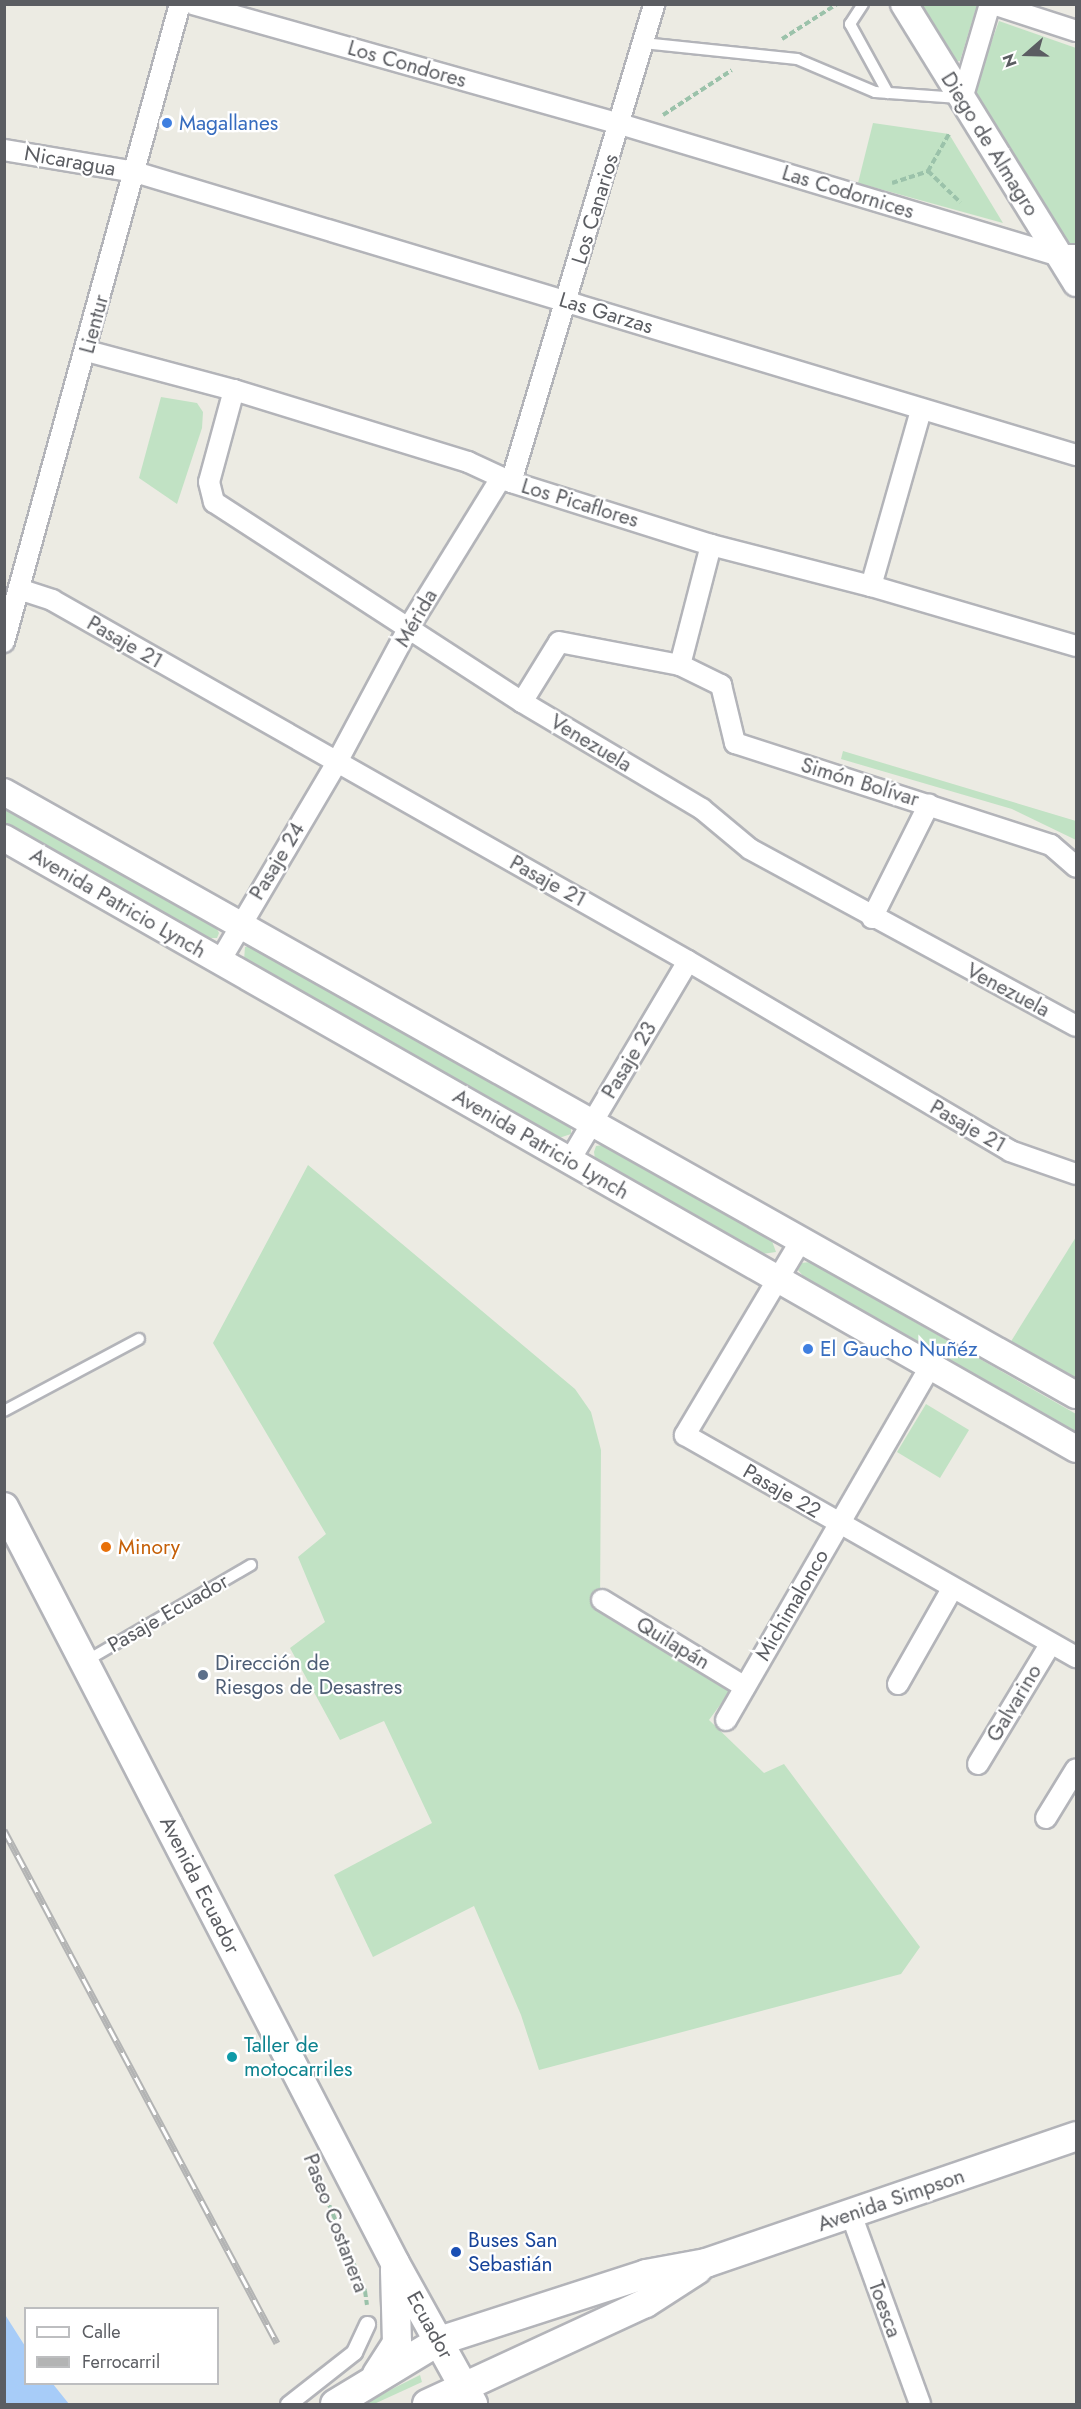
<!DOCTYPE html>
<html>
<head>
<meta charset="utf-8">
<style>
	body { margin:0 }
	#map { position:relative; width:1081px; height:2409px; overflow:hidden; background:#ecebe3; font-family:Jost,sans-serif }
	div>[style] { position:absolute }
	.green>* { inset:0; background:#c1e2c4 }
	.water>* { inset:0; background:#a7ccf8 }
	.path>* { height:4px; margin-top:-2px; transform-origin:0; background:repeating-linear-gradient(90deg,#9bc2aa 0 6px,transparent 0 9px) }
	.roads { filter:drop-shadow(2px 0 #b3b4b9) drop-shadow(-2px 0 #b3b4b9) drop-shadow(0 2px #b3b4b9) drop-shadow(0 -2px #b3b4b9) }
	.service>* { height:10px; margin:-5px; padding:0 5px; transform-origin:5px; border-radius:5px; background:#fff }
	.pedestrian>* { height:15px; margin:-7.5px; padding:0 7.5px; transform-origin:7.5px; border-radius:7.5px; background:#fff }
	.minor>* { height:20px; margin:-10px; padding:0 10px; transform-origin:10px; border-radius:10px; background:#fff }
	.tertiary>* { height:26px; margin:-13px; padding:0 13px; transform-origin:13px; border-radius:13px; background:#fff }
	.secondary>* { height:28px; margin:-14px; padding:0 14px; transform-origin:14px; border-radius:14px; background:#fff }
	.rail>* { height:7px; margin-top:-3.5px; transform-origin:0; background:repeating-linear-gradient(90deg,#fff 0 14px,#b3b4b4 0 28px); box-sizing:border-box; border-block:2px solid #b3b4b4 }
	.dots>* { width:16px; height:16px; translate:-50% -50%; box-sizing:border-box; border:3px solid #fff; border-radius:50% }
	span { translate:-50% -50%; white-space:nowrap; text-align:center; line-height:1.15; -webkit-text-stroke:4.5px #fff; paint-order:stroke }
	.street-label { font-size:21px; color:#5b5d62 }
	.shop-label { font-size:21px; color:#366cbe }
	.left { translate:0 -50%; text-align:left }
	.food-label { font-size:21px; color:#c56008 }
	.service-label { font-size:21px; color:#4e5e75 }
	.culture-label { font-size:21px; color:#0d838f }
	.transit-label { font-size:21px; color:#164399 }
	.frame { position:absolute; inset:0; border:6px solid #5b5d62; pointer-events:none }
	.legend { position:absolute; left:24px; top:2307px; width:195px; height:78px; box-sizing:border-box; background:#fff; border:2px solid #bdbec0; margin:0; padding:8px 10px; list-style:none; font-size:18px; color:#5b5d62 }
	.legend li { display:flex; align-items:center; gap:12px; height:30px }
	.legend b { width:30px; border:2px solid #bdbec0 }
	.north { position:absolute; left:997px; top:24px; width:60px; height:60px; -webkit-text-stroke:4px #fff; paint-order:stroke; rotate:250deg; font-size:16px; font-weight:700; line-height:24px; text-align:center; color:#5b5d62 }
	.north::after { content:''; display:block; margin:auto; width:21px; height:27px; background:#5b5d62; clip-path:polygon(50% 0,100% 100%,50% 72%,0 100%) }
</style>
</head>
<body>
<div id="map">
	<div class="green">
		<div style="clip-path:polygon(921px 5px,977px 5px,960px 61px,953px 62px)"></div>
		<div style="clip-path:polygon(999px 21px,1076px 48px,1076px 245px,1061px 243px,973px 93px)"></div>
		<div style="clip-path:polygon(873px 123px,949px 134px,1003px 223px,858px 183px)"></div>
		<div style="clip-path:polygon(161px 397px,197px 403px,203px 412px,202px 428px,177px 504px,139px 478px)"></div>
		<div style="clip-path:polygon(843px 751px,1076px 821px,1076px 840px,1012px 809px,841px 759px)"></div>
		<div style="clip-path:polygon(5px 804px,215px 925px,219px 933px,217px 938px,205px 938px,5px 825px)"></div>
		<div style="clip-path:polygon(253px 946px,571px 1126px,571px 1134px,559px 1138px,244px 960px,245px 947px)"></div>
		<div style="clip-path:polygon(603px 1145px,772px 1241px,776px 1252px,762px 1254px,604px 1165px,595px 1159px,594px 1152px,596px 1146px)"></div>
		<div style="clip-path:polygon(308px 1165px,575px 1389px,591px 1412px,601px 1450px,600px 1608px,731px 1690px,709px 1720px,764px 1773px,784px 1764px,920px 1947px,901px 1974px,539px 2070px,521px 2015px,474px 1906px,373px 1957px,334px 1875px,432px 1823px,384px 1721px,340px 1740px,290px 1648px,325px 1622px,298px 1557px,326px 1534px,213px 1343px)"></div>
		<div style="clip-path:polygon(1076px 1237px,1076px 1386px,1010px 1343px)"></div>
		<div style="clip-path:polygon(810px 1262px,1076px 1414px,1076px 1433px,804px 1277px,798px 1270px,801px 1263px)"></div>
		<div style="clip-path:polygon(926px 1404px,969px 1430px,940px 1478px,897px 1452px)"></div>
		<div style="clip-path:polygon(420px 2375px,422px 2382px,374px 2404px,362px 2404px)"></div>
	</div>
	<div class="water">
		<div style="clip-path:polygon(4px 2313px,25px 2346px,26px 2384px,53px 2384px,69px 2404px,5px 2404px)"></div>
	</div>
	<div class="path">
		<div style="left:782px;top:39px;width:65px;rotate:-32.5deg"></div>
		<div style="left:663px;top:115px;width:82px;rotate:-33.1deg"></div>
		<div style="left:928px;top:171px;width:45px;rotate:44.1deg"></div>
		<div style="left:892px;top:183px;width:38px;rotate:-18deg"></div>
		<div style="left:928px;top:171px;width:43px;rotate:-60.4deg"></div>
		<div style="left:312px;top:2164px;width:138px;rotate:67.3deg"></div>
		<div style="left:365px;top:2291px;width:14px;rotate:82deg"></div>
	</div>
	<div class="roads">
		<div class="service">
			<div style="left:863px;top:4px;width:24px;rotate:123deg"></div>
			<div style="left:850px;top:24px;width:79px;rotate:61.2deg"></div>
			<div style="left:643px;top:43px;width:155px;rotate:5.9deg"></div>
			<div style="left:797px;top:59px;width:85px;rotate:22.9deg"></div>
			<div style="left:875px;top:92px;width:84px;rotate:4.1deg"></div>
			<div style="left:4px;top:1411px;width:153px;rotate:-28.1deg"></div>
			<div style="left:86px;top:1661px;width:191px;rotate:-30.2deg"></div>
		</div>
		<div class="pedestrian">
			<div style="left:288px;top:2404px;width:84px;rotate:-38.2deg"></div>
			<div style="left:354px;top:2352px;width:31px;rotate:-65deg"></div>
		</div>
		<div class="minor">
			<div style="left:193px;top:4px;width:444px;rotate:15.7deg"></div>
			<div style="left:620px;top:124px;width:457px;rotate:16.7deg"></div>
			<div style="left:1058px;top:255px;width:18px"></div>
			<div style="left:993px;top:4px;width:87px;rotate:18deg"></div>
			<div style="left:962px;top:99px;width:99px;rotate:-73.6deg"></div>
			<div style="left:4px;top:150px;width:133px;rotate:9.5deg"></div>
			<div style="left:135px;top:172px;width:983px;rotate:16.74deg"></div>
			<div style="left:87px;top:351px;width:152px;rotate:14.9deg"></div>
			<div style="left:234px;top:390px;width:245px;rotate:17.1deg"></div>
			<div style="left:468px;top:462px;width:47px;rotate:24.9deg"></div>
			<div style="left:511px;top:482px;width:210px;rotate:17.5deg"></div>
			<div style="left:711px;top:545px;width:165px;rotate:14.4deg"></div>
			<div style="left:871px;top:586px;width:214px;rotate:16.3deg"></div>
			<div style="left:234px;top:390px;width:95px;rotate:105.2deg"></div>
			<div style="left:209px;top:482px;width:21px;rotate:76deg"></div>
			<div style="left:214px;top:502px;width:367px;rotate:33deg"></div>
			<div style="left:522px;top:702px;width:209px;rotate:30.7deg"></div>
			<div style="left:702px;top:809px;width:62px;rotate:39.8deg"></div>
			<div style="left:750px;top:849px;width:371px;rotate:28.5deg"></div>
			<div style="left:511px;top:482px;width:499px;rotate:-73.3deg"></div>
			<div style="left:871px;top:586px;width:182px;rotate:-74.1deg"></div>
			<div style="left:19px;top:589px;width:35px;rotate:18deg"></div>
			<div style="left:52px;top:600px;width:731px;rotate:29.58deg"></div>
			<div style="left:688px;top:961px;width:374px;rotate:30.5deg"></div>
			<div style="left:1010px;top:1151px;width:70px;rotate:19.2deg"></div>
			<div style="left:4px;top:642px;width:662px;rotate:-74.58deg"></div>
			<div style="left:680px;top:665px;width:124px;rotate:-75.5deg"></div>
			<div style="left:522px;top:702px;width:70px;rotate:-58.3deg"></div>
			<div style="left:559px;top:642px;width:123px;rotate:10.8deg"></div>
			<div style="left:680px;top:665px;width:46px;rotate:26deg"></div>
			<div style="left:721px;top:685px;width:60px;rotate:76.4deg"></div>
			<div style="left:735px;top:743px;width:332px;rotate:17.9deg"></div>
			<div style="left:1051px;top:845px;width:33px;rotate:41deg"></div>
			<div style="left:872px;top:918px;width:127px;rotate:-63.4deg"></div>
			<div style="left:220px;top:961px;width:231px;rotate:-59.5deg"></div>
			<div style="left:337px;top:762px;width:153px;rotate:-61.9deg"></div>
			<div style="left:409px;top:627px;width:175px;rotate:-58.3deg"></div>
			<div style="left:570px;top:1160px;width:231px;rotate:-59.3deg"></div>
			<div style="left:800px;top:1242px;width:225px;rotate:120.8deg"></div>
			<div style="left:685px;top:1435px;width:450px;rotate:29.6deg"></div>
			<div style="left:602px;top:1600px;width:167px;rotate:31.3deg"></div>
			<div style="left:898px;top:1684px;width:109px;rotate:-60.4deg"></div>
			<div style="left:726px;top:1720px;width:409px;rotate:-60deg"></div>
			<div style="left:978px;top:1764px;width:141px;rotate:-58.9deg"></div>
			<div style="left:1046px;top:1818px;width:57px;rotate:-58.5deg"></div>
			<div style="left:851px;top:2214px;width:202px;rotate:70deg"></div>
		</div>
		<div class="tertiary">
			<div style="left:904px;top:4px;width:328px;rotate:58.3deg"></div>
			<div style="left:4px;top:792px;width:1230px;rotate:29.36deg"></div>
			<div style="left:4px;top:838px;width:1234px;rotate:29.68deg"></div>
		</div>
		<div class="secondary">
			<div style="left:4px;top:1507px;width:851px;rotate:62.65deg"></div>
			<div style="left:395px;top:2263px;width:161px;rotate:61deg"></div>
			<div style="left:377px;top:2374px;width:37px;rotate:-57deg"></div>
			<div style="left:397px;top:2343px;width:73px;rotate:-91.6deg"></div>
			<div style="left:335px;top:2404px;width:122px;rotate:-31.2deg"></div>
			<div style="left:439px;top:2341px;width:218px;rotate:-17.9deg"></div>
			<div style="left:646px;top:2274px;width:61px;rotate:-10.4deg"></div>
			<div style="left:706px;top:2263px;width:391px;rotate:-18.9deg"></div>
			<div style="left:427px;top:2404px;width:241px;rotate:-24.8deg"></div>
			<div style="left:646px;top:2303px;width:61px;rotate:-32.9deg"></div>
		</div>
	</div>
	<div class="rail">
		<div style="left:4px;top:1830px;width:581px;rotate:61.98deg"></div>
	</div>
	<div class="dots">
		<div style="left:167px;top:123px;background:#3f7fe0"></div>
		<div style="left:808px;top:1349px;background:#3f7fe0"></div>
		<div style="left:106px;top:1547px;background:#e8710a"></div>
		<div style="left:203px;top:1675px;background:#5c6f8a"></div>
		<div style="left:232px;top:2057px;background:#0f9aa8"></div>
		<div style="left:456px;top:2252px;background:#1a4fb4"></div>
	</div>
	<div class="street-label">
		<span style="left:407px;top:64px;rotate:16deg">Los Condores</span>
		<span style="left:990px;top:144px;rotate:58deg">Diego de Almagro</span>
		<span style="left:70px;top:161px;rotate:10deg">Nicaragua</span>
		<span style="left:848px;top:192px;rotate:17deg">Las Codornices</span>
		<span style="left:595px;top:209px;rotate:-73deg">Los Canarios</span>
		<span style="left:606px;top:313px;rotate:17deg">Las Garzas</span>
		<span style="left:94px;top:324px;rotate:-75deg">Lientur</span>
		<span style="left:580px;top:503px;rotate:17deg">Los Picaflores</span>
		<span style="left:416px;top:618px;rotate:-60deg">Mérida</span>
		<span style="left:125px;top:642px;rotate:30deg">Pasaje 21</span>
		<span style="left:591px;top:743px;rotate:31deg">Venezuela</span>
		<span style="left:860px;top:782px;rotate:17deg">Simón Bolívar</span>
		<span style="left:277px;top:861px;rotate:-59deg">Pasaje 24</span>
		<span style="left:548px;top:881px;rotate:29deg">Pasaje 21</span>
		<span style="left:118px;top:903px;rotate:30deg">Avenida Patricio Lynch</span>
		<span style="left:1008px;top:990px;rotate:28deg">Venezuela</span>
		<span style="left:629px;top:1060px;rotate:-59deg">Pasaje 23</span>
		<span style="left:968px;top:1126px;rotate:30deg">Pasaje 21</span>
		<span style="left:541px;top:1144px;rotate:30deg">Avenida Patricio Lynch</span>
		<span style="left:782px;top:1491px;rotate:30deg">Pasaje 22</span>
		<span style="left:792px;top:1605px;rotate:-60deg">Michimalonco</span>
		<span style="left:168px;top:1613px;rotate:-30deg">Pasaje Ecuador</span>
		<span style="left:673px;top:1643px;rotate:31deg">Quilapán</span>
		<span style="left:1014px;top:1703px;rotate:-59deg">Galvarino</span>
		<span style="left:200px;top:1885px;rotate:63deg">Avenida Ecuador</span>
		<span style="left:891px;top:2200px;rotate:-19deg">Avenida Simpson</span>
		<span style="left:336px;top:2223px;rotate:69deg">Paseo Costanera</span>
		<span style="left:885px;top:2309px;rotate:70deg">Toesca</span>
		<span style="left:430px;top:2325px;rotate:61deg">Ecuador</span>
	</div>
	<div class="shop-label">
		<span class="left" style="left:179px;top:123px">Magallanes</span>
		<span class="left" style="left:820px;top:1349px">El Gaucho Nuñéz</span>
	</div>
	<div class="food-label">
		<span class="left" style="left:118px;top:1547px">Minory</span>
	</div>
	<div class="service-label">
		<span class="left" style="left:215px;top:1675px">Dirección de<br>Riesgos de Desastres</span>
	</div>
	<div class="culture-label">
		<span class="left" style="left:244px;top:2057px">Taller de<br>motocarriles</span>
	</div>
	<div class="transit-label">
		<span class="left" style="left:468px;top:2252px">Buses San<br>Sebastián</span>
	</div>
	<div class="frame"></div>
	<ul class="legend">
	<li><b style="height:8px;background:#fff"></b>Calle</li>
	<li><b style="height:8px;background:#b3b4b4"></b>Ferrocarril</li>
	</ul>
	<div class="north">N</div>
</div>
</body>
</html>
